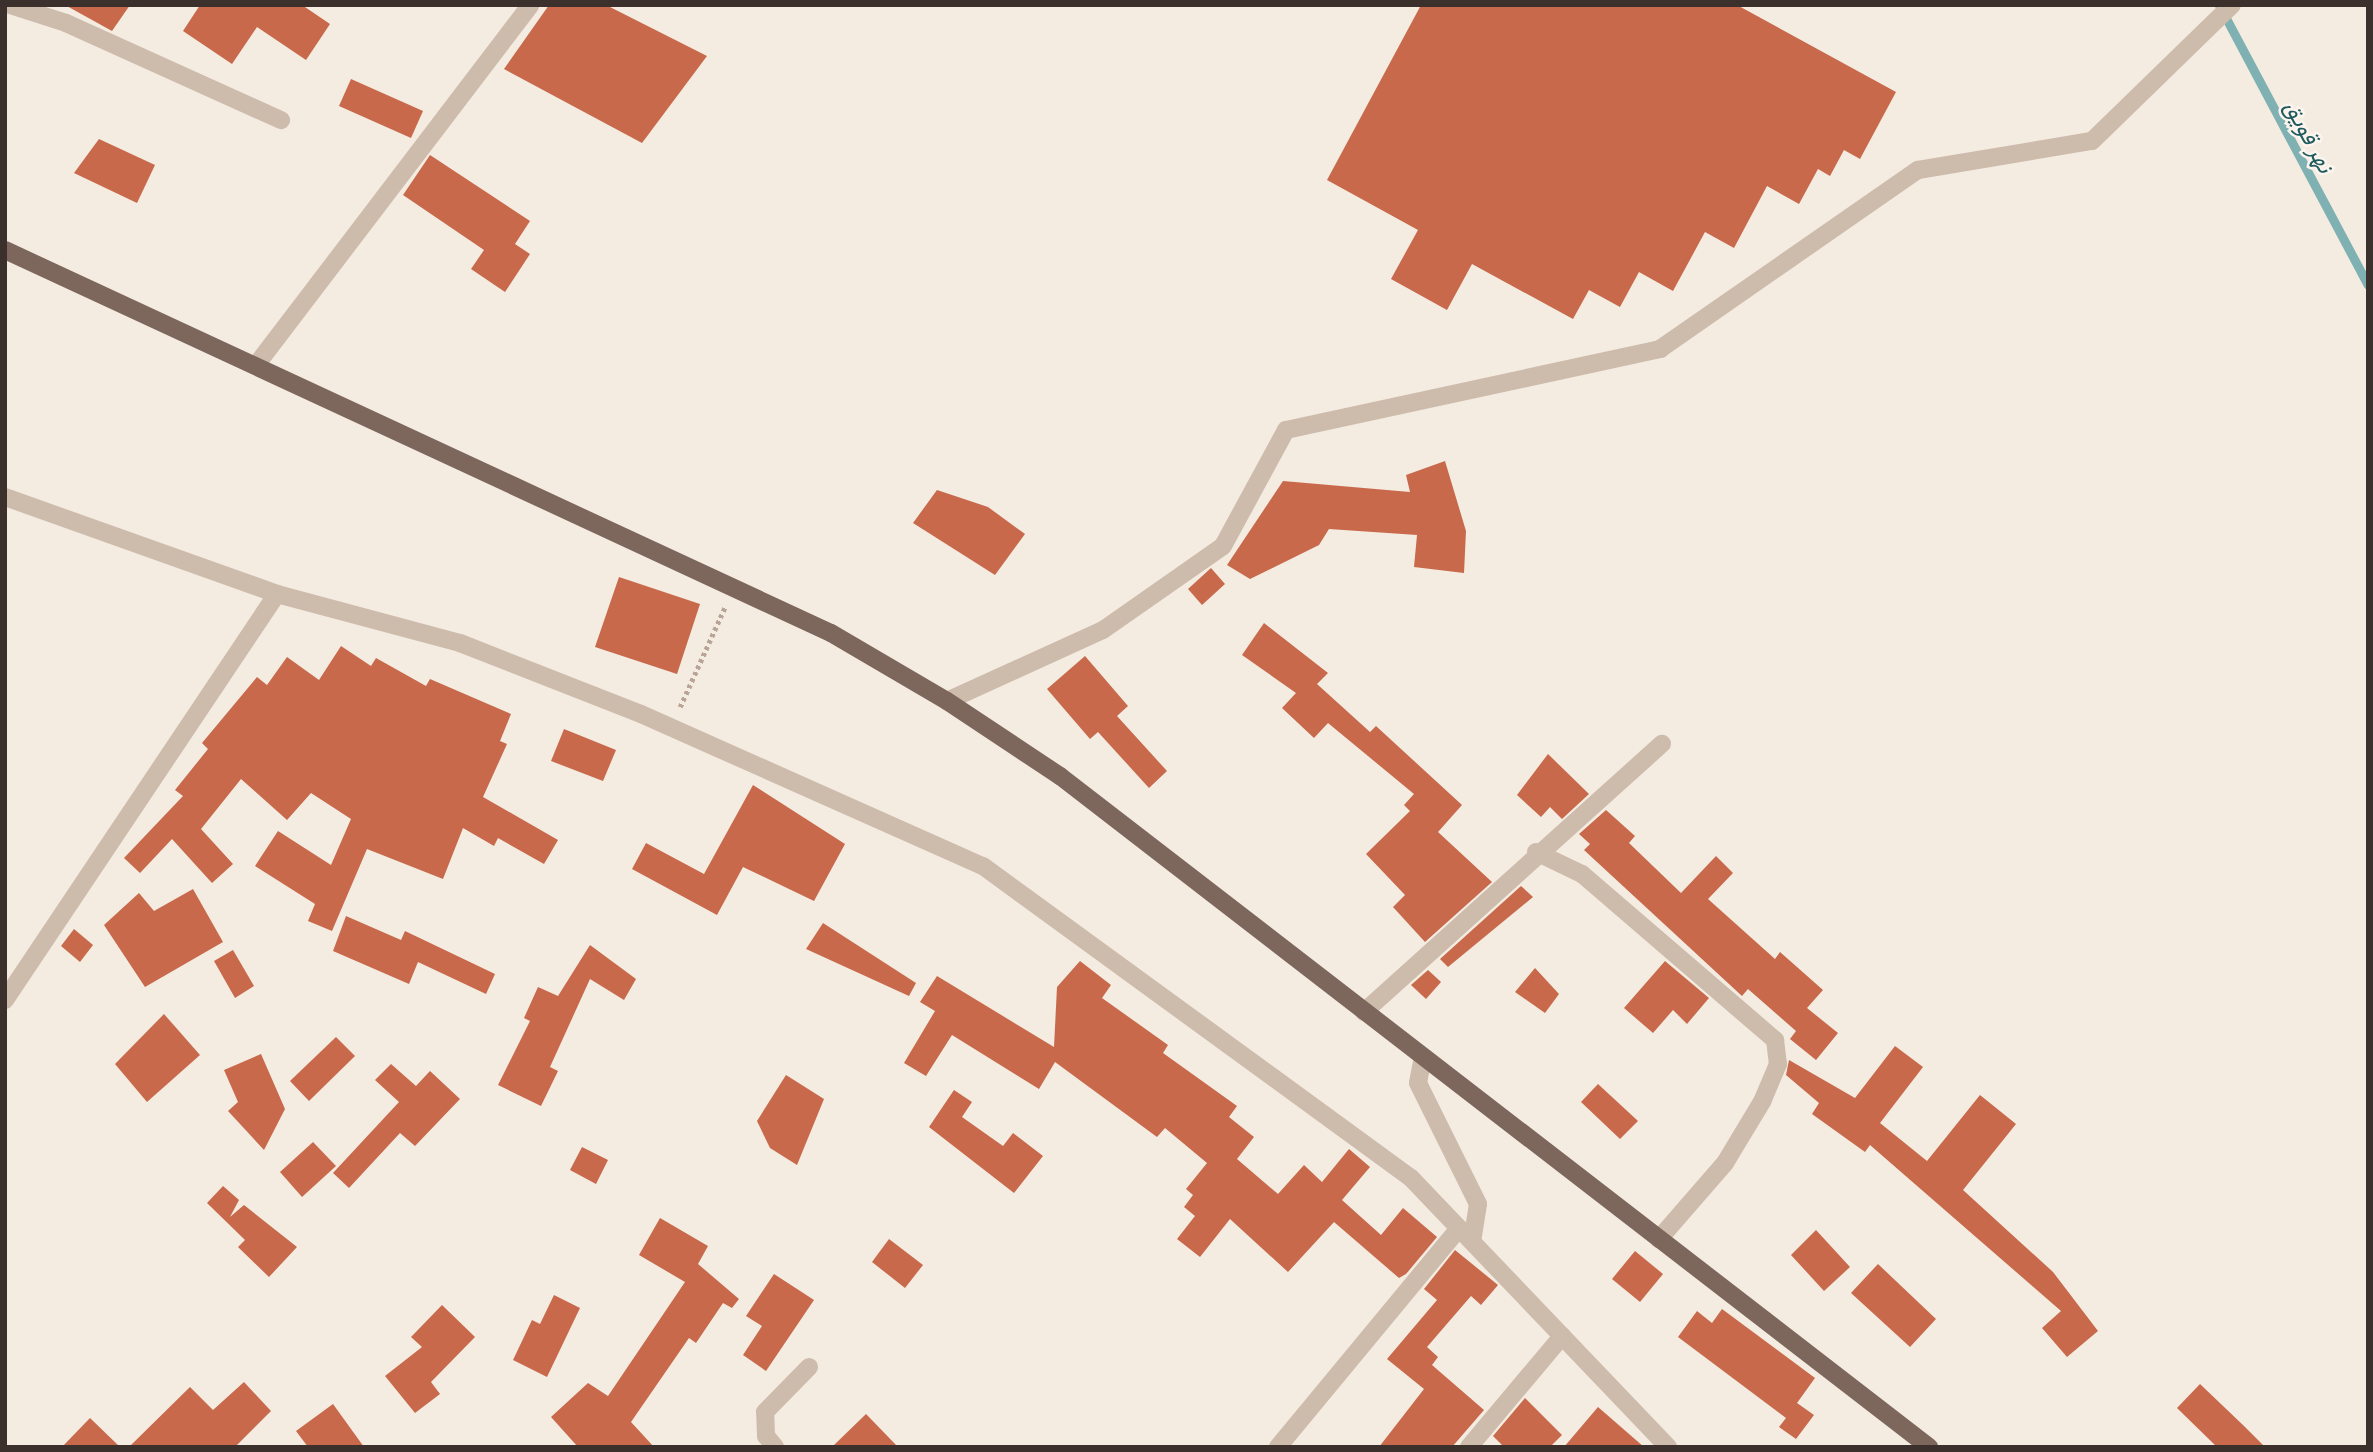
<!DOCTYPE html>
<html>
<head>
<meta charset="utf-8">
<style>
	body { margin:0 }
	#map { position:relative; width:2373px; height:1452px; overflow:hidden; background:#f4ebe1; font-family:Lato,Vazirmatn,sans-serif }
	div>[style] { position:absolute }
	.stream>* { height:9px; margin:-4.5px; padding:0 4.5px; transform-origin:4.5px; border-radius:4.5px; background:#7fb0b2 }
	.building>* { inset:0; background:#c8694b }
	.path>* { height:4.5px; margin-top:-2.25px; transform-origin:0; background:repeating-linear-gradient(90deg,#b9a596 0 3.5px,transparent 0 7px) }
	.minor>* { height:18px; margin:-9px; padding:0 9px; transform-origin:9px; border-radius:9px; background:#cdbbac }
	.major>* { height:18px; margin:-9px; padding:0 9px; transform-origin:9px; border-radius:9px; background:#7d675c }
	span { translate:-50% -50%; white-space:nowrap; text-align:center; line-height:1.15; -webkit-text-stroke:5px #fbf5ee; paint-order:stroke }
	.water-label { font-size:23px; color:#1f5a5e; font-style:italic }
	.frame { position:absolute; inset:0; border:7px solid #3b302b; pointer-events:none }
</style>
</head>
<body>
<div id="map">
	<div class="stream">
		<div style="left:2219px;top:5px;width:317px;rotate:62deg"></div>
	</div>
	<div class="building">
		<div style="clip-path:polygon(65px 5px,130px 5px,112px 31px)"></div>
		<div style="clip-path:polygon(200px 5px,302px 5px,330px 24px,306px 60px,257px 27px,232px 64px,183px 31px)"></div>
		<div style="clip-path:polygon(549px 5px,606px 5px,707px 56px,642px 143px,504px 69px)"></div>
		<div style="clip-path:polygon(1421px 5px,1737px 5px,1896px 92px,1860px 159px,1844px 150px,1830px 176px,1818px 169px,1799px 204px,1767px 186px,1734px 248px,1705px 232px,1673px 291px,1639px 272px,1620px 307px,1589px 290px,1573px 319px,1472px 264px,1447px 310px,1391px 279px,1418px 230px,1327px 180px)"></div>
		<div style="clip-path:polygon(351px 79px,423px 111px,411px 138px,339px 106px)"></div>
		<div style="clip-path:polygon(99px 139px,155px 165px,137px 203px,74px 173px)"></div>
		<div style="clip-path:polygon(430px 155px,530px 221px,515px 244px,530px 254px,505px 292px,471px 269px,484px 250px,403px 195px)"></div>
		<div style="clip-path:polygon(1445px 461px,1466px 531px,1464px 573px,1414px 567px,1417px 535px,1329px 529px,1319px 545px,1250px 579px,1227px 565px,1283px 481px,1410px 492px,1406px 475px)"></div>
		<div style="clip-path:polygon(937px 490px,988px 507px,1025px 534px,995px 575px,913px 523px)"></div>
		<div style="clip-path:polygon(1211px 568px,1225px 584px,1202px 605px,1188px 589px)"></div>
		<div style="clip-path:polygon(619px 577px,700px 604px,677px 674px,595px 647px)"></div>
		<div style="clip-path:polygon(1264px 623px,1328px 673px,1317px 684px,1370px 732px,1376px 726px,1462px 805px,1438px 832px,1492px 882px,1425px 942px,1393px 907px,1405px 895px,1366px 854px,1410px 811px,1404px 805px,1414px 794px,1328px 723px,1314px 738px,1282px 708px,1296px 693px,1242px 655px)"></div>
		<div style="clip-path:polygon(341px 646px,371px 666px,376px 658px,426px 686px,430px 679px,511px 714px,500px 741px,507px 744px,483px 797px,558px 840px,544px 864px,498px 838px,494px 846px,463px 828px,443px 879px,367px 849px,332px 931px,308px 921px,315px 904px,255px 866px,278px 831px,331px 865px,351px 819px,311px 793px,287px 820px,241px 779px,201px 829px,233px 864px,212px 883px,172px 839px,140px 873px,124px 858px,183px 796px,175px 790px,208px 749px,202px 743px,257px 677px,267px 685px,287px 657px,319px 680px)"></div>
		<div style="clip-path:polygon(1085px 656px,1128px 706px,1117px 716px,1167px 771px,1149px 788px,1098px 732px,1090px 739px,1047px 689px)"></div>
		<div style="clip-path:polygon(564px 729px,616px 750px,603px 781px,551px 761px)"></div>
		<div style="clip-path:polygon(1548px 754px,1589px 794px,1562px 819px,1550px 807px,1541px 817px,1517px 795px)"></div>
		<div style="clip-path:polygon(753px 785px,845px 844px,814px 901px,743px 867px,717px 915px,632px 869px,646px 843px,704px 874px)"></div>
		<div style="clip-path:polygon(1606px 810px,1635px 836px,1629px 843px,1681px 893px,1716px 856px,1733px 873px,1708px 899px,1775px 959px,1780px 952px,1823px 990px,1807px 1008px,1838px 1033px,1816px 1060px,1790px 1039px,1796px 1031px,1748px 989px,1742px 996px,1584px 850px,1590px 844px,1579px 834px)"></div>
		<div style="clip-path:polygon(1521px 886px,1533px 897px,1448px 967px,1440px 959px)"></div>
		<div style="clip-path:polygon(193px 889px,223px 942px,145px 987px,104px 925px,139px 893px,154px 911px)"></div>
		<div style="clip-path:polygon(346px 916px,401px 940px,405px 931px,495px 974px,486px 994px,418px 962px,409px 984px,333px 951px)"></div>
		<div style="clip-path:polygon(823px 923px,916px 983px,909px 996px,806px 949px)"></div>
		<div style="clip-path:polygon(74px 929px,93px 945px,80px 962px,61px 946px)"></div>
		<div style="clip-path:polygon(590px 945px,636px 979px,624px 1000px,590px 979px,550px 1067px,558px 1071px,541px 1106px,498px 1085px,530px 1021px,524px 1018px,538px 987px,558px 996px)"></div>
		<div style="clip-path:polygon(233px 950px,254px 986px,235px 998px,214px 961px)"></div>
		<div style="clip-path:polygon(1080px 961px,1111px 985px,1102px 998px,1168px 1045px,1163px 1053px,1237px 1106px,1229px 1117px,1254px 1137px,1237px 1159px,1278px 1194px,1304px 1165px,1322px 1182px,1349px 1149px,1370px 1167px,1342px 1200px,1381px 1235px,1403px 1208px,1437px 1237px,1406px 1274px,1399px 1278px,1334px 1222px,1288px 1272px,1230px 1219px,1200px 1257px,1177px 1239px,1195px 1216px,1184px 1207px,1193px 1195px,1186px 1189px,1207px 1163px,1165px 1128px,1157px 1137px,1055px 1062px,1039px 1089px,952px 1035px,926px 1076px,904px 1063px,935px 1011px,920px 1002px,937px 976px,1054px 1047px,1057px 987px)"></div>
		<div style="clip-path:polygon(1665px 961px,1709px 998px,1687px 1024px,1673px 1010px,1653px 1033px,1624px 1008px)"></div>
		<div style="clip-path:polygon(1535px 968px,1559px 994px,1545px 1013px,1515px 992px)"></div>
		<div style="clip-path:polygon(1428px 970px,1441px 982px,1426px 999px,1411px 985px)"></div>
		<div style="clip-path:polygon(164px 1014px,200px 1055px,147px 1102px,115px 1064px)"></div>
		<div style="clip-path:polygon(336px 1037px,355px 1056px,309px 1101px,290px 1081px)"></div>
		<div style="clip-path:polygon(1895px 1046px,1923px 1067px,1880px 1123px,1927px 1161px,1980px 1095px,2016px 1124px,1963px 1190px,2053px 1272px,2098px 1331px,2067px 1357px,2042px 1328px,2061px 1311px,1870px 1145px,1865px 1152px,1812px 1114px,1819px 1103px,1786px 1075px,1789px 1060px,1855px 1098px)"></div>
		<div style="clip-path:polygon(261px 1054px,285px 1109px,264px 1150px,228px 1111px,238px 1102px,224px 1070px)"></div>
		<div style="clip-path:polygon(391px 1064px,416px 1086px,430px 1071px,460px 1099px,415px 1146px,400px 1133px,349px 1188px,333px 1173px,399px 1102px,375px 1080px)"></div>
		<div style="clip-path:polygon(786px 1075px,824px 1099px,797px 1165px,770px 1148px,757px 1121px)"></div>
		<div style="clip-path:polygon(1598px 1084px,1638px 1121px,1620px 1139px,1581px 1102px)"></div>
		<div style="clip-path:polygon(954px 1090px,972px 1102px,962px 1117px,1003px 1146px,1013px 1133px,1043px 1156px,1014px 1193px,929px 1127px)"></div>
		<div style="clip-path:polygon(313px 1142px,336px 1166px,302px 1197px,280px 1172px)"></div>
		<div style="clip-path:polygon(582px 1147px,608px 1160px,596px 1184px,570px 1170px)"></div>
		<div style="clip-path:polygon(223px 1186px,239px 1200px,230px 1217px,244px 1205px,297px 1247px,269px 1277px,238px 1247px,245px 1240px,207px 1203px)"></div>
		<div style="clip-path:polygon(660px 1218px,708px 1246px,698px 1264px,739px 1299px,732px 1308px,723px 1303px,696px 1343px,689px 1338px,631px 1422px,654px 1447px,578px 1447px,551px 1417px,588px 1383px,608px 1396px,685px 1282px,639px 1255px)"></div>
		<div style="clip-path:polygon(1816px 1230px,1850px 1267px,1824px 1291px,1791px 1255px)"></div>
		<div style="clip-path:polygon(889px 1239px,923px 1265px,905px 1288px,872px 1262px)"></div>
		<div style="clip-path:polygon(1455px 1250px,1498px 1285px,1481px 1305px,1471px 1296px,1427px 1347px,1438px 1357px,1432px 1365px,1484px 1410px,1452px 1447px,1379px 1447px,1424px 1389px,1387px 1359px,1437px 1300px,1424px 1289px)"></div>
		<div style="clip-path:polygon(1635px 1251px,1663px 1274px,1640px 1302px,1612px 1279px)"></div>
		<div style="clip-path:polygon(1878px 1264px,1936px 1319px,1910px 1347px,1851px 1293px)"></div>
		<div style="clip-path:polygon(774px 1274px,814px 1300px,766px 1371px,743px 1355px,762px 1326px,746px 1316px)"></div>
		<div style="clip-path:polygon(554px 1295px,580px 1308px,547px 1377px,513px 1360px,532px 1320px,540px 1324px)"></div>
		<div style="clip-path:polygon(442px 1305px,475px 1337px,431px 1382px,440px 1394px,415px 1413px,385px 1376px,422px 1347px,411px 1337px)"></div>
		<div style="clip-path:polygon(1722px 1309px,1815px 1378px,1797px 1403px,1814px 1415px,1796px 1439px,1779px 1427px,1786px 1418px,1678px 1337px,1697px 1311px,1712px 1323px)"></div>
		<div style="clip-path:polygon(244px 1382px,271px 1411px,235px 1447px,129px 1447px,190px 1387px,213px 1410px)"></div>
		<div style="clip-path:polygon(2200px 1384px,2244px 1426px,2265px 1447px,2217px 1447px,2177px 1408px)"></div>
		<div style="clip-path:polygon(1525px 1398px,1562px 1435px,1550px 1447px,1504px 1447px,1493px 1436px)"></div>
		<div style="clip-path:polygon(333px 1404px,364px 1447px,308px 1447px,296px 1431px)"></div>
		<div style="clip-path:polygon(1598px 1407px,1644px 1447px,1564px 1447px)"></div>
		<div style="clip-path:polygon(866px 1414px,898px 1447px,832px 1447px)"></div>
		<div style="clip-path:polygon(90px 1418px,120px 1447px,62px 1447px)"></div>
	</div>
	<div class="path">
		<div style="left:680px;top:707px;width:110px;rotate:-65.8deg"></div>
	</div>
	<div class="minor">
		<div style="left:10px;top:5px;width:59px;rotate:17.8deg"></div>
		<div style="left:66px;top:23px;width:236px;rotate:24.3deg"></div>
		<div style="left:257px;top:364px;width:451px;rotate:-52.7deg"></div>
		<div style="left:5px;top:497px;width:289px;rotate:19.6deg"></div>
		<div style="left:277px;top:594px;width:189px;rotate:15deg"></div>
		<div style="left:460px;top:643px;width:194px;rotate:21.4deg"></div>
		<div style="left:641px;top:714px;width:374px;rotate:24deg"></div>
		<div style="left:983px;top:866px;width:530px;rotate:36.09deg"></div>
		<div style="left:1411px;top:1178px;width:372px;rotate:46.3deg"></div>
		<div style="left:947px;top:701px;width:171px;rotate:-24.5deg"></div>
		<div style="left:1103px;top:630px;width:146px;rotate:-35deg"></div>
		<div style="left:1223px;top:546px;width:132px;rotate:-61.5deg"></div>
		<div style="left:1286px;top:430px;width:383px;rotate:-12.2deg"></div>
		<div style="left:1660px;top:349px;width:314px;rotate:-34.8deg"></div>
		<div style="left:1918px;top:170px;width:176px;rotate:-9.5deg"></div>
		<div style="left:2092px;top:141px;width:195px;rotate:-44.2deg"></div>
		<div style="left:1536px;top:852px;width:51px;rotate:25.6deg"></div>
		<div style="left:1582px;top:874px;width:255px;rotate:40.7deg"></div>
		<div style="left:1775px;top:1040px;width:24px;rotate:83deg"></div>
		<div style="left:1778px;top:1064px;width:39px;rotate:113deg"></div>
		<div style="left:1763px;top:1100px;width:74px;rotate:121.1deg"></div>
		<div style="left:1725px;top:1163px;width:101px;rotate:131deg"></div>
		<div style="left:5px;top:1000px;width:489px;rotate:-56.2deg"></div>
		<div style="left:1364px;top:1012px;width:401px;rotate:-42deg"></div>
		<div style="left:1423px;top:1057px;width:26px;rotate:101deg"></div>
		<div style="left:1418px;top:1083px;width:135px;rotate:63.6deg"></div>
		<div style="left:1478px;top:1204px;width:37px;rotate:99deg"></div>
		<div style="left:775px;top:1447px;width:14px;rotate:-129deg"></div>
		<div style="left:766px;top:1436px;width:24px;rotate:-92deg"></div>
		<div style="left:765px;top:1412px;width:63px;rotate:-45.6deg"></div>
		<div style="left:1278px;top:1447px;width:284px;rotate:-50.4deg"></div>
		<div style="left:1469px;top:1447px;width:145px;rotate:-50deg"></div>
	</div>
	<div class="major">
		<div style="left:5px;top:250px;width:910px;rotate:24.88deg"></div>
		<div style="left:831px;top:633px;width:134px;rotate:30.4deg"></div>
		<div style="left:947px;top:701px;width:136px;rotate:33.6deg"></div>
		<div style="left:1060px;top:776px;width:1098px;rotate:37.67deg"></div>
	</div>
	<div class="water-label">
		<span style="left:2310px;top:136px;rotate:62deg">نهر قويق</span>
	</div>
	<div class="frame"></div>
</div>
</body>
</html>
